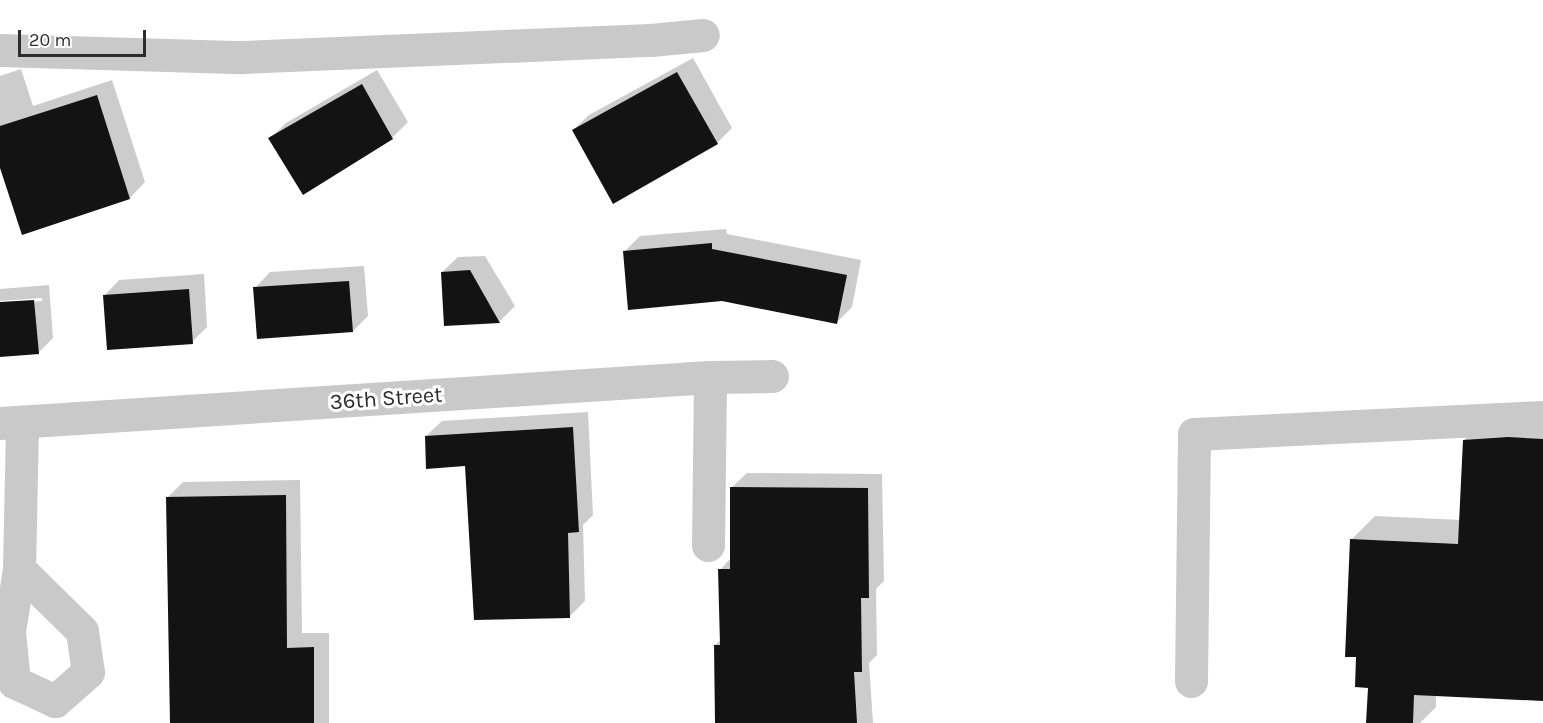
<!DOCTYPE html>
<html>
<head>
<meta charset="utf-8">
<style>
	body { margin:0 }
	#map { position:relative; width:1543px; height:723px; overflow:hidden; background:#fff; font-family:Karla,sans-serif }
	div>[style] { position:absolute }
	.shadow>* { inset:0; background:#0003 }
	.building>* { inset:0; background:#131313 }
	.minor>* { height:33px; margin:-16.5px; padding:0 16.5px; transform-origin:16.5px; border-radius:16.5px; background:#c9c9c9 }
	span { translate:-50% -50%; white-space:nowrap; text-align:center; line-height:1.15; -webkit-text-stroke:6px #fff; paint-order:stroke }
	.street-label { font-size:22px; color:#2c2c2c }
	.scale { position:absolute; left:18px; top:30px; width:128px; height:27px; box-sizing:border-box; border:3px solid #2c2c2c; border-top:0; padding-left:8px; font-size:18px; line-height:21px; white-space:nowrap; color:#2c2c2c; -webkit-text-stroke:4px #fff; paint-order:stroke }
</style>
</head>
<body>
<div id="map">
	<div class="shadow">
		<div style="clip-path:polygon(693px 58px,732px 128px,717px 143px,573px 130px,589px 115px)"></div>
		<div style="clip-path:polygon(21px 69px,33px 106px,112px 80px,145px 182px,130px 198px,23px 233px,0 163px,0 76px)"></div>
		<div style="clip-path:polygon(377px 70px,408px 122px,392px 138px,304px 193px,270px 139px,286px 123px)"></div>
		<div style="clip-path:polygon(726px 229px,727px 234px,861px 260px,852px 307px,837px 322px,625px 251px,640px 236px)"></div>
		<div style="clip-path:polygon(485px 256px,515px 306px,500px 321px,446px 325px,442px 272px,458px 257px)"></div>
		<div style="clip-path:polygon(364px 266px,368px 316px,353px 331px,255px 288px,270px 272px)"></div>
		<div style="clip-path:polygon(204px 274px,207px 327px,192px 342px,104px 296px,119px 280px)"></div>
		<div style="clip-path:polygon(49px 285px,53px 338px,38px 353px,0 356px,0 304px,42px 301px,42px 298px,0 301px,0 289px)"></div>
		<div style="clip-path:polygon(588px 412px,593px 515px,583px 525px,585px 601px,570px 616px,467px 465px,426px 436px,442px 421px)"></div>
		<div style="clip-path:polygon(1543px 415px,1543px 699px,1436px 694px,1436px 707px,1420px 723px,1368px 723px,1369px 686px,1358px 655px,1351px 540px,1375px 516px,1461px 520px,1464px 440px,1488px 417px)"></div>
		<div style="clip-path:polygon(747px 473px,882px 474px,884px 581px,876px 589px,877px 655px,869px 663px,873px 723px,717px 723px,715px 645px,722px 639px,720px 570px,731px 558px,731px 488px)"></div>
		<div style="clip-path:polygon(300px 480px,302px 633px,329px 633px,329px 723px,172px 723px,168px 497px,183px 482px)"></div>
	</div>
	<div class="building">
		<div style="clip-path:polygon(677px 72px,718px 144px,613px 204px,572px 130px)"></div>
		<div style="clip-path:polygon(362px 84px,393px 139px,303px 195px,268px 138px)"></div>
		<div style="clip-path:polygon(97px 95px,130px 199px,22px 235px,0 168px,0 126px)"></div>
		<div style="clip-path:polygon(712px 243px,712px 249px,847px 275px,837px 324px,722px 301px,628px 310px,623px 251px)"></div>
		<div style="clip-path:polygon(470px 270px,500px 323px,444px 326px,441px 272px)"></div>
		<div style="clip-path:polygon(349px 281px,353px 332px,257px 339px,253px 287px)"></div>
		<div style="clip-path:polygon(189px 289px,193px 344px,107px 350px,103px 295px)"></div>
		<div style="clip-path:polygon(34px 300px,39px 354px,0 357px,0 302px)"></div>
		<div style="clip-path:polygon(573px 427px,579px 532px,568px 533px,570px 618px,474px 620px,465px 466px,426px 469px,425px 436px)"></div>
		<div style="clip-path:polygon(1508px 437px,1543px 439px,1543px 701px,1414px 695px,1413px 723px,1366px 723px,1368px 688px,1355px 687px,1356px 657px,1345px 657px,1350px 539px,1458px 544px,1463px 440px)"></div>
		<div style="clip-path:polygon(730px 487px,868px 488px,869px 598px,861px 598px,862px 672px,854px 672px,857px 723px,715px 723px,714px 645px,720px 645px,718px 569px,730px 569px)"></div>
		<div style="clip-path:polygon(286px 495px,287px 648px,314px 647px,314px 723px,170px 723px,166px 497px)"></div>
	</div>
	<div class="minor">
		<div style="left:0;top:50px;width:242px;rotate:1.7deg"></div>
		<div style="left:242px;top:57px;width:409px;rotate:-2.4deg"></div>
		<div style="left:651px;top:40px;width:52px;rotate:-5.5deg"></div>
		<div style="left:0;top:423px;width:711px;rotate:-3.71deg"></div>
		<div style="left:710px;top:377px;width:62px;rotate:-0.9deg"></div>
		<div style="left:708px;top:545px;width:168px;rotate:-89.3deg"></div>
		<div style="left:19px;top:569px;width:88px;rotate:44.5deg"></div>
		<div style="left:82px;top:631px;width:41px;rotate:81.7deg"></div>
		<div style="left:88px;top:672px;width:44px;rotate:138.7deg"></div>
		<div style="left:55px;top:701px;width:45px;rotate:-155.1deg"></div>
		<div style="left:14px;top:682px;width:51px;rotate:-95.6deg"></div>
		<div style="left:9px;top:631px;width:63px;rotate:-80.8deg"></div>
		<div style="left:19px;top:569px;width:146px;rotate:-88.8deg"></div>
		<div style="left:1191px;top:681px;width:247px;rotate:-89.3deg"></div>
		<div style="left:1194px;top:434px;width:349px;rotate:-2.8deg"></div>
	</div>
	<div class="street-label">
		<span style="left:386px;top:399px;rotate:-4deg">36th Street</span>
	</div>
	<div class="scale">20 m</div>
</div>
</body>
</html>
